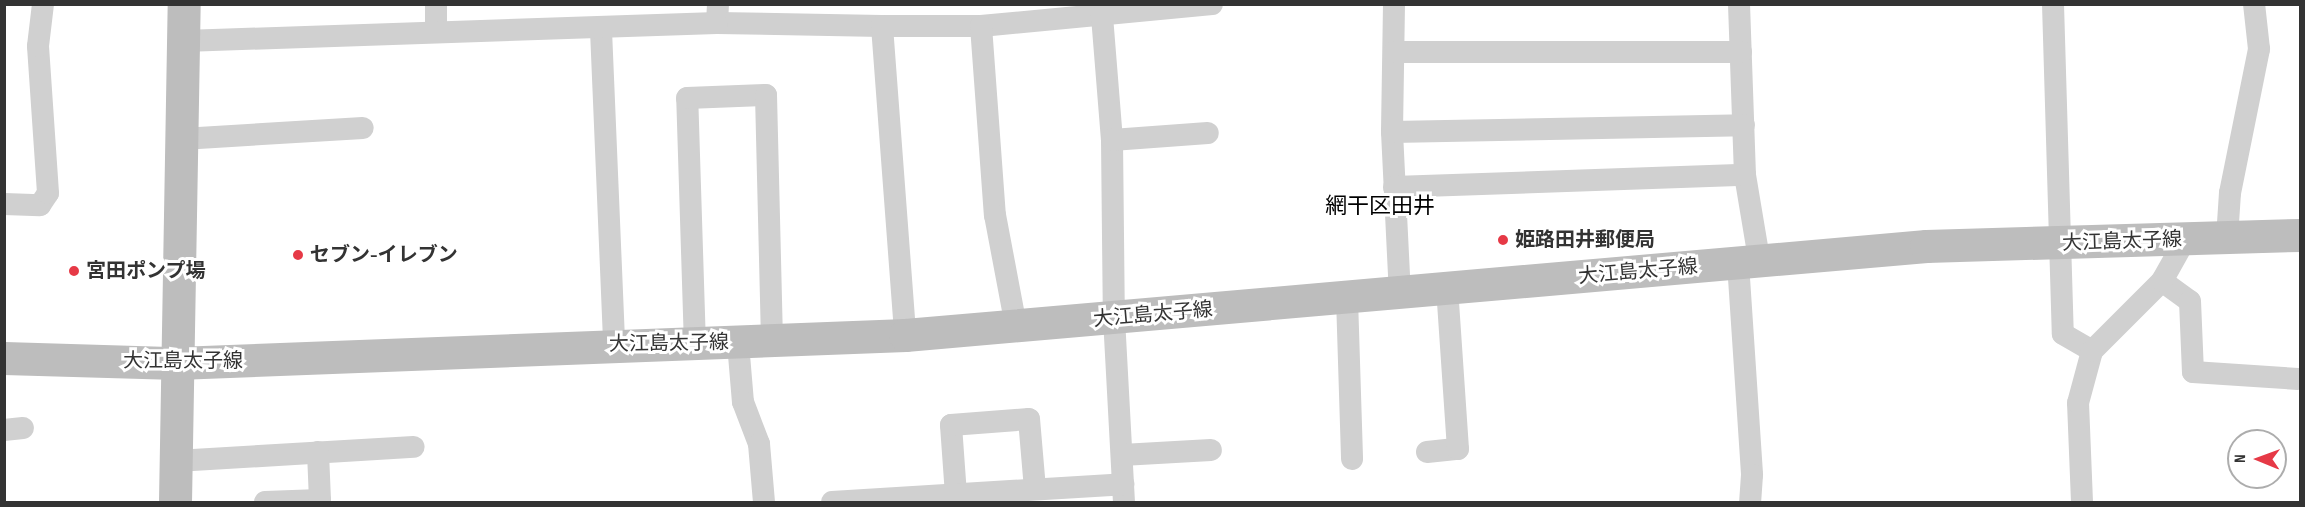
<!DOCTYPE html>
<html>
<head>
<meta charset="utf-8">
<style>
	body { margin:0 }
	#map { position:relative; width:2305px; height:507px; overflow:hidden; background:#fff; font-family:"Sofia Sans Condensed","Noto Sans JP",sans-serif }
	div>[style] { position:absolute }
	.street>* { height:22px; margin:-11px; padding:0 11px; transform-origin:11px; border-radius:11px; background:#d0d0d0 }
	.secondary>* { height:33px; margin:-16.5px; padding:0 16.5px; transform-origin:16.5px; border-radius:16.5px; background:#bdbdbd }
	.dots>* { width:16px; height:16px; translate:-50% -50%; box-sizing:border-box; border:3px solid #fff; border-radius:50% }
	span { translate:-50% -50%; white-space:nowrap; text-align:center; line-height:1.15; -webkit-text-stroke:6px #fff; paint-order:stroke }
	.poi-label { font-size:20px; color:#333; font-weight:700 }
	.left { translate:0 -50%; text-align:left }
	.street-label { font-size:20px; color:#333 }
	.quarter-label { font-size:22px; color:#000 }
	.frame { position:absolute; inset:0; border:6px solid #333; pointer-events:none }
	.north { position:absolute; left:2227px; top:429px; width:60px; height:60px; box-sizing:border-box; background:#fff; border:2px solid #adadad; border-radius:50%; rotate:271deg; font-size:16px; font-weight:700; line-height:24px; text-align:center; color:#333 }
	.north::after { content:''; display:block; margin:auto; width:21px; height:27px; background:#e63946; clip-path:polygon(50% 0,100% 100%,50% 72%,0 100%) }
</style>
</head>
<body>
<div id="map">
	<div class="street">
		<div style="left:718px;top:4px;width:19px;rotate:93deg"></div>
		<div style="left:717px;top:23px;width:165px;rotate:1deg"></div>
		<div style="left:882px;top:26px;width:99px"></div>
		<div style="left:981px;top:26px;width:232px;rotate:-5.4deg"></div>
		<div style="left:1394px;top:4px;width:128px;rotate:90.9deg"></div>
		<div style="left:1392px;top:132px;width:162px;rotate:87.2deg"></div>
		<div style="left:1739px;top:4px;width:171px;rotate:88deg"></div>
		<div style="left:1745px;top:175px;width:85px;rotate:80.5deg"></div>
		<div style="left:2053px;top:4px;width:330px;rotate:88.3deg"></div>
		<div style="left:2063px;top:334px;width:34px;rotate:30deg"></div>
		<div style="left:1102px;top:16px;width:124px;rotate:85.4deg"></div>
		<div style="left:1112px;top:140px;width:178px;rotate:89.4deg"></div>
		<div style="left:1114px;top:318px;width:184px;rotate:86.9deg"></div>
		<div style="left:882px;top:26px;width:310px;rotate:85.7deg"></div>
		<div style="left:981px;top:26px;width:190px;rotate:85.8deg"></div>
		<div style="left:995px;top:215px;width:113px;rotate:79.3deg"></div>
		<div style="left:601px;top:30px;width:315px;rotate:87.6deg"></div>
		<div style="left:436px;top:31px;width:27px;rotate:-90deg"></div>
		<div style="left:184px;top:41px;width:533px;rotate:-1.93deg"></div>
		<div style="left:1395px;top:52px;width:346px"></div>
		<div style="left:1392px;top:132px;width:352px;rotate:-1.1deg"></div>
		<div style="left:182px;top:139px;width:181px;rotate:-3.5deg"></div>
		<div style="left:1112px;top:140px;width:96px;rotate:-4.2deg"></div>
		<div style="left:1394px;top:187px;width:351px;rotate:-2deg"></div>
		<div style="left:4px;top:204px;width:36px;rotate:2deg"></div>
		<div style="left:40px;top:205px;width:14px;rotate:-56deg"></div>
		<div style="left:48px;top:193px;width:147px;rotate:-93.9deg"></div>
		<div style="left:38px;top:46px;width:42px;rotate:-83.2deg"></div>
		<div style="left:2227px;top:238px;width:45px;rotate:-86.2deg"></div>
		<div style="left:2230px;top:193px;width:147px;rotate:-78.6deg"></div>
		<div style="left:2259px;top:49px;width:45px;rotate:-96.3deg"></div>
		<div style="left:1738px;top:263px;width:212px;rotate:86.2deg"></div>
		<div style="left:1752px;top:475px;width:27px;rotate:94deg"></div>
		<div style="left:2162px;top:281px;width:34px;rotate:36deg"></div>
		<div style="left:2190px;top:301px;width:71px;rotate:87.6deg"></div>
		<div style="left:2193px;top:372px;width:105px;rotate:3.8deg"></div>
		<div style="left:1347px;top:298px;width:161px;rotate:88.2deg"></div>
		<div style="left:738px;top:343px;width:59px;rotate:85.2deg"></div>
		<div style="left:743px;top:402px;width:45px;rotate:69.1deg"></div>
		<div style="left:759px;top:444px;width:58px;rotate:85.1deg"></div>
		<div style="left:695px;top:346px;width:248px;rotate:-91.8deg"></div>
		<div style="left:687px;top:98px;width:79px;rotate:-2.2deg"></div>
		<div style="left:766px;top:95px;width:246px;rotate:88.6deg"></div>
		<div style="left:4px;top:430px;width:19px;rotate:-6deg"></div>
		<div style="left:1427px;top:452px;width:31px;rotate:-6deg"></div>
		<div style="left:1458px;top:449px;width:161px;rotate:-93.9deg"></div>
		<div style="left:1122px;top:455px;width:89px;rotate:-3.2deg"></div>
		<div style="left:176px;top:461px;width:238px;rotate:-3.4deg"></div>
		<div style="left:956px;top:495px;width:70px;rotate:-94.1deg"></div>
		<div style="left:951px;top:425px;width:78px;rotate:-4.4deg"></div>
		<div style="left:1029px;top:419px;width:70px;rotate:85.1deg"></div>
		<div style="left:265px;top:502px;width:55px;rotate:-2.1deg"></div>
		<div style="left:320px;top:500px;width:48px;rotate:-92.4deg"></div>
		<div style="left:832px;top:502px;width:292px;rotate:-3.5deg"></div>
		<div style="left:2082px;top:502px;width:99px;rotate:-92.3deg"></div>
		<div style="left:2078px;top:403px;width:54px;rotate:-74.9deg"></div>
		<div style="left:2092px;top:351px;width:99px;rotate:-45deg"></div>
		<div style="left:2162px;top:281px;width:47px;rotate:-60.7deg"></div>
	</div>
	<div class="secondary">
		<div style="left:4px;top:358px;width:173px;rotate:1.7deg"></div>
		<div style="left:177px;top:363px;width:729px;rotate:-2.2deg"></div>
		<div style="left:905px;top:335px;width:1025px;rotate:-4.98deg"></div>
		<div style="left:1926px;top:246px;width:374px;rotate:-1.7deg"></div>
		<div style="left:175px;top:502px;width:498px;rotate:-89deg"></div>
	</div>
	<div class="dots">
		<div style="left:1503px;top:240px;background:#e63946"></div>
		<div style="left:298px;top:255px;background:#e63946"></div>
		<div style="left:74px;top:271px;background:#e63946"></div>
	</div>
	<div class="poi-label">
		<span class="left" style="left:1515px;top:240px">姫路田井郵便局</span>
		<span class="left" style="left:310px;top:255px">セブン-イレブン</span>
		<span class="left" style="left:86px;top:271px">宮田ポンプ場</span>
	</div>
	<div class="street-label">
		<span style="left:2122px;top:242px;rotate:-2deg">大江島太子線</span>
		<span style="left:1638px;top:272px;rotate:-5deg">大江島太子線</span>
		<span style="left:1153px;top:315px;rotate:-5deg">大江島太子線</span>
		<span style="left:669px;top:344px;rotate:-1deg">大江島太子線</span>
		<span style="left:183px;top:361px">大江島太子線</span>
	</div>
	<div class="quarter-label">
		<span style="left:1380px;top:207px">網干区田井</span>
	</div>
	<div class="frame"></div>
	<div class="north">N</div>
</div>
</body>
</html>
